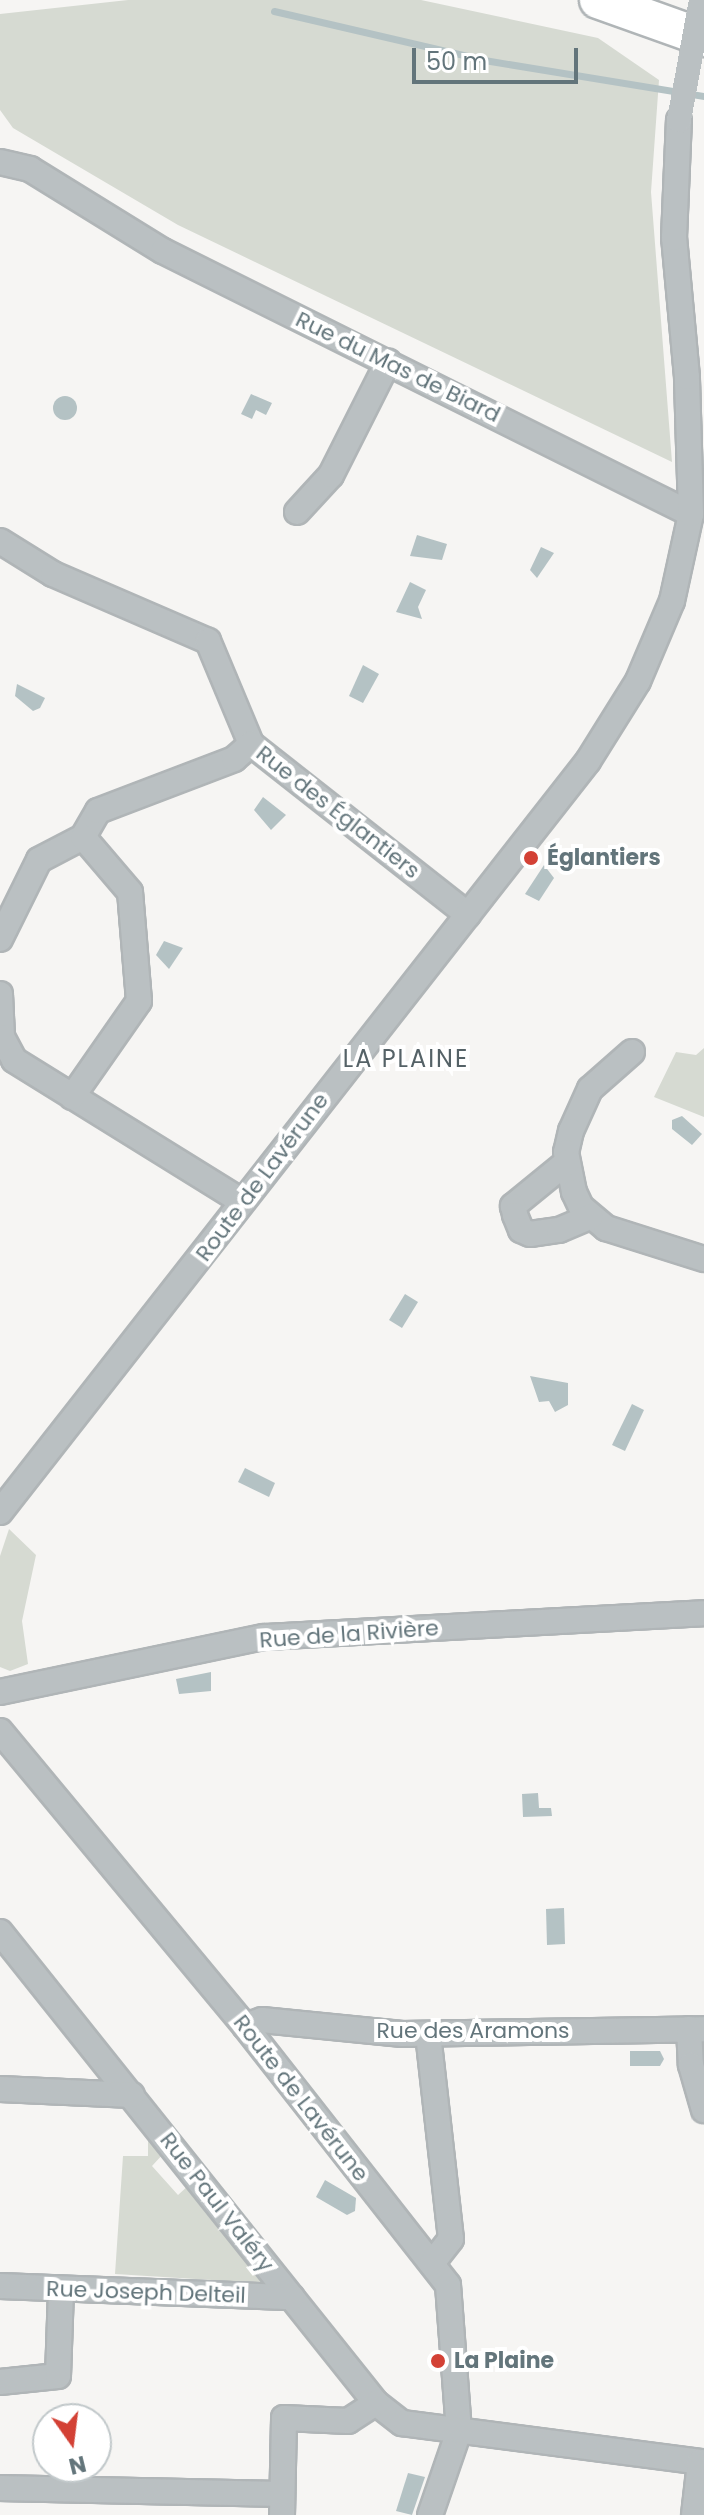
<!DOCTYPE html>
<html>
<head>
<meta charset="utf-8">
<style>
	body { margin:0 }
	#map { position:relative; width:704px; height:2515px; overflow:hidden; background:#f6f5f3; font-family:Poppins,sans-serif }
	div>[style] { position:absolute }
	.green>* { inset:0; background:#d6dad2 }
	.water>* { inset:0; background:#b4c2c4 }
	.round { border-radius:50% }
	.stream>* { height:7px; margin:-3.5px; padding:0 3.5px; transform-origin:3.5px; border-radius:3.5px; background:#b4c2c4 }
	.roads { filter:drop-shadow(2px 0 #b0b5b7) drop-shadow(-2px 0 #b0b5b7) drop-shadow(0 2px #b0b5b7) drop-shadow(0 -2px #b0b5b7) }
	.minor>* { height:24px; margin:-12px; padding:0 12px; transform-origin:12px; border-radius:12px; background:#bac0c2 }
	.highway>* { height:36px; margin:-18px; padding:0 18px; transform-origin:18px; border-radius:18px; background:#fff }
	.minor-bridge>* { height:24px; margin:-12px; padding:0 12px; transform-origin:12px; border-radius:12px; background:#bac0c2 }
	.dots>* { width:22px; height:22px; translate:-50% -50%; box-sizing:border-box; border:4px solid #fff; border-radius:50% }
	span { translate:-50% -50%; white-space:nowrap; text-align:center; line-height:1.15; -webkit-text-stroke:8px #fff; paint-order:stroke }
	.street-label { font-size:22px; color:#63757b }
	.poi-label { font-size:22px; color:#63757b; font-weight:700 }
	.left { translate:0 -50%; text-align:left }
	.neighbourhood-label { font-size:24px; color:#556267; letter-spacing:2px }
	.north { position:absolute; left:32px; top:2403px; width:80px; height:80px; box-sizing:border-box; background:#fff; border:2px solid #c1c8ca; border-radius:50%; rotate:166deg; font-size:22px; font-weight:700; line-height:32px; text-align:center; color:#63757b }
	.north::after { content:''; display:block; margin:auto; width:28px; height:36px; background:#d34135; clip-path:polygon(50% 0,100% 100%,50% 72%,0 100%) }
	.scale { position:absolute; left:412px; top:48px; width:166px; height:36px; box-sizing:border-box; border:4px solid #63757b; border-top:0; padding-left:10px; font-size:24px; line-height:28px; white-space:nowrap; color:#63757b; -webkit-text-stroke:6px #fff; paint-order:stroke }
</style>
</head>
<body>
<div id="map">
	<div class="green">
		<div style="clip-path:polygon(128px 0,421px 0,598px 38px,659px 80px,651px 192px,672px 462px,178px 225px,13px 128px,0 110px,0 14px)"></div>
		<div style="clip-path:polygon(704px 1048px,704px 1117px,654px 1097px,676px 1052px,696px 1055px)"></div>
		<div style="clip-path:polygon(9px 1529px,36px 1555px,22px 1621px,28px 1664px,10px 1671px,0 1667px,0 1556px)"></div>
		<div style="clip-path:polygon(148px 2136px,164px 2153px,152px 2166px,178px 2195px,189px 2185px,274px 2284px,115px 2274px,123px 2156px,148px 2156px)"></div>
	</div>
	<div class="water">
		<div style="clip-path:polygon(251px 394px,272px 403px,266px 415px,256px 410px,252px 419px,241px 414px)"></div>
		<div class="round" style="left:53px;top:396px;width:24px;height:24px"></div>
		<div style="clip-path:polygon(417px 535px,447px 544px,442px 560px,410px 556px)"></div>
		<div style="clip-path:polygon(541px 547px,554px 553px,537px 578px,530px 570px)"></div>
		<div style="clip-path:polygon(410px 582px,426px 590px,418px 607px,422px 619px,396px 612px)"></div>
		<div style="clip-path:polygon(363px 665px,379px 674px,363px 703px,349px 696px)"></div>
		<div style="clip-path:polygon(17px 684px,45px 698px,40px 708px,33px 711px,15px 696px)"></div>
		<div style="clip-path:polygon(263px 797px,286px 815px,271px 830px,254px 810px)"></div>
		<div style="clip-path:polygon(544px 865px,554px 878px,539px 901px,525px 894px)"></div>
		<div style="clip-path:polygon(164px 941px,183px 948px,169px 969px,156px 955px)"></div>
		<div style="clip-path:polygon(682px 1116px,702px 1134px,692px 1145px,672px 1129px,672px 1120px)"></div>
		<div style="clip-path:polygon(405px 1294px,418px 1302px,402px 1328px,389px 1320px)"></div>
		<div style="clip-path:polygon(530px 1376px,568px 1383px,568px 1405px,555px 1412px,549px 1401px,539px 1402px)"></div>
		<div style="clip-path:polygon(632px 1404px,644px 1410px,625px 1451px,612px 1445px)"></div>
		<div style="clip-path:polygon(245px 1468px,275px 1483px,269px 1497px,238px 1482px)"></div>
		<div style="clip-path:polygon(211px 1672px,211px 1691px,179px 1694px,176px 1679px)"></div>
		<div style="clip-path:polygon(538px 1793px,539px 1808px,551px 1808px,552px 1816px,523px 1817px,522px 1794px)"></div>
		<div style="clip-path:polygon(564px 1908px,565px 1944px,547px 1945px,546px 1909px)"></div>
		<div style="clip-path:polygon(630px 2051px,660px 2051px,664px 2059px,660px 2066px,630px 2066px)"></div>
		<div style="clip-path:polygon(325px 2180px,356px 2198px,355px 2211px,347px 2215px,316px 2197px)"></div>
		<div style="clip-path:polygon(408px 2473px,425px 2477px,412px 2515px,396px 2511px)"></div>
	</div>
	<div class="stream">
		<div style="left:274px;top:11px;width:216px;rotate:13.1deg"></div>
		<div style="left:484px;top:60px;width:223px;rotate:9.3deg"></div>
	</div>
	<div class="roads">
		<div class="minor">
			<div style="left:0;top:162px;width:31px;rotate:13deg"></div>
			<div style="left:30px;top:169px;width:156px;rotate:31.7deg"></div>
			<div style="left:163px;top:251px;width:590px;rotate:26.48deg"></div>
			<div style="left:297px;top:512px;width:50px;rotate:-47.4deg"></div>
			<div style="left:331px;top:475px;width:127px;rotate:-63.2deg"></div>
			<div style="left:0;top:541px;width:62px;rotate:31.9deg"></div>
			<div style="left:53px;top:574px;width:169px;rotate:23.4deg"></div>
			<div style="left:208px;top:641px;width:112px;rotate:67.3deg"></div>
			<div style="left:251px;top:744px;width:276px;rotate:38.2deg"></div>
			<div style="left:0;top:939px;width:88px;rotate:-63.7deg"></div>
			<div style="left:39px;top:860px;width:50px;rotate:-27.6deg"></div>
			<div style="left:83px;top:837px;width:30px;rotate:-60deg"></div>
			<div style="left:98px;top:811px;width:146px;rotate:-20.9deg"></div>
			<div style="left:234px;top:759px;width:23px;rotate:-41deg"></div>
			<div style="left:0;top:994px;width:43px;rotate:87.3deg"></div>
			<div style="left:2px;top:1037px;width:26px;rotate:62deg"></div>
			<div style="left:14px;top:1060px;width:267px;rotate:31.8deg"></div>
			<div style="left:632px;top:1052px;width:56px;rotate:138.6deg"></div>
			<div style="left:590px;top:1089px;width:46px;rotate:114.3deg"></div>
			<div style="left:571px;top:1131px;width:22px;rotate:103deg"></div>
			<div style="left:566px;top:1152px;width:41px;rotate:78.7deg"></div>
			<div style="left:574px;top:1192px;width:17px;rotate:65deg"></div>
			<div style="left:581px;top:1207px;width:33px;rotate:40deg"></div>
			<div style="left:606px;top:1228px;width:103px;rotate:17.6deg"></div>
			<div style="left:72px;top:1097px;width:117px;rotate:-55.1deg"></div>
			<div style="left:139px;top:1001px;width:109px;rotate:-94.7deg"></div>
			<div style="left:130px;top:892px;width:72px;rotate:-130.5deg"></div>
			<div style="left:567px;top:1162px;width:70px;rotate:140.8deg"></div>
			<div style="left:513px;top:1206px;width:9px;rotate:77deg"></div>
			<div style="left:515px;top:1215px;width:16px;rotate:68deg"></div>
			<div style="left:521px;top:1230px;width:10px;rotate:24deg"></div>
			<div style="left:530px;top:1234px;width:29px;rotate:-8deg"></div>
			<div style="left:559px;top:1230px;width:34px;rotate:-23deg"></div>
			<div style="left:0;top:1512px;width:954px;rotate:-51.94deg"></div>
			<div style="left:588px;top:761px;width:94px;rotate:-58deg"></div>
			<div style="left:638px;top:681px;width:87px;rotate:-67deg"></div>
			<div style="left:672px;top:601px;width:89px;rotate:-77.7deg"></div>
			<div style="left:691px;top:514px;width:137px;rotate:-91.7deg"></div>
			<div style="left:687px;top:377px;width:140px;rotate:-95.3deg"></div>
			<div style="left:674px;top:238px;width:118px;rotate:-87.6deg"></div>
			<div style="left:0;top:1692px;width:270px;rotate:-11.8deg"></div>
			<div style="left:264px;top:1637px;width:441px;rotate:-3.1deg"></div>
			<div style="left:0;top:1731px;width:383px;rotate:50.3deg"></div>
			<div style="left:245px;top:2026px;width:329px;rotate:51.9deg"></div>
			<div style="left:448px;top:2285px;width:146px;rotate:85.7deg"></div>
			<div style="left:459px;top:2431px;width:89px;rotate:109deg"></div>
			<div style="left:0;top:1932px;width:603px;rotate:51.4deg"></div>
			<div style="left:376px;top:2403px;width:33px;rotate:38deg"></div>
			<div style="left:402px;top:2423px;width:305px;rotate:7.4deg"></div>
			<div style="left:245px;top:2026px;width:18px;rotate:-19deg"></div>
			<div style="left:262px;top:2020px;width:141px;rotate:5.7deg"></div>
			<div style="left:402px;top:2034px;width:302px;rotate:-0.9deg"></div>
			<div style="left:689px;top:2029px;width:36px;rotate:87deg"></div>
			<div style="left:691px;top:2065px;width:47px;rotate:73.9deg"></div>
			<div style="left:428px;top:2034px;width:206px;rotate:83.6deg"></div>
			<div style="left:451px;top:2239px;width:31px;rotate:128deg"></div>
			<div style="left:0;top:2089px;width:132px;rotate:2.6deg"></div>
			<div style="left:0;top:2286px;width:292px;rotate:2.2deg"></div>
			<div style="left:0;top:2382px;width:58px;rotate:-5.9deg"></div>
			<div style="left:58px;top:2376px;width:86px;rotate:-88deg"></div>
			<div style="left:0;top:2488px;width:282px;rotate:1.2deg"></div>
			<div style="left:282px;top:2515px;width:97px;rotate:-88.8deg"></div>
			<div style="left:284px;top:2418px;width:64px;rotate:2.7deg"></div>
			<div style="left:348px;top:2421px;width:33px;rotate:-33deg"></div>
			<div style="left:694px;top:2515px;width:53px;rotate:-83.5deg"></div>
		</div>
		<div class="highway">
			<div style="left:598px;top:0;width:113px;rotate:19.7deg"></div>
		</div>
	</div>
	<div class="minor-bridge">
		<div style="left:679px;top:120px;width:122px;rotate:-79.6deg"></div>
	</div>
	<div class="dots">
		<div style="left:531px;top:858px;background:#d34135"></div>
		<div style="left:438px;top:2361px;background:#d34135"></div>
	</div>
	<div class="street-label">
		<span style="left:398px;top:367px;rotate:26deg">Rue du Mas de Biard</span>
		<span style="left:338px;top:812px;rotate:38deg">Rue des Églantiers</span>
		<span style="left:262px;top:1177px;rotate:-53deg">Route de Lavérune</span>
		<span style="left:349px;top:1634px;rotate:-4deg">Rue de la Rivière</span>
		<span style="left:473px;top:2031px">Rue des Aramons</span>
		<span style="left:301px;top:2098px;rotate:52deg">Route de Lavérune</span>
		<span style="left:217px;top:2202px;rotate:52deg">Rue Paul Valéry</span>
		<span style="left:146px;top:2292px;rotate:2deg">Rue Joseph Delteil</span>
	</div>
	<div class="poi-label">
		<span class="left" style="left:547px;top:858px">Églantiers</span>
		<span class="left" style="left:454px;top:2361px">La Plaine</span>
	</div>
	<div class="neighbourhood-label">
		<span style="left:406px;top:1059px">LA PLAINE</span>
	</div>
	<div class="north">N</div>
	<div class="scale">50 m</div>
</div>
</body>
</html>
